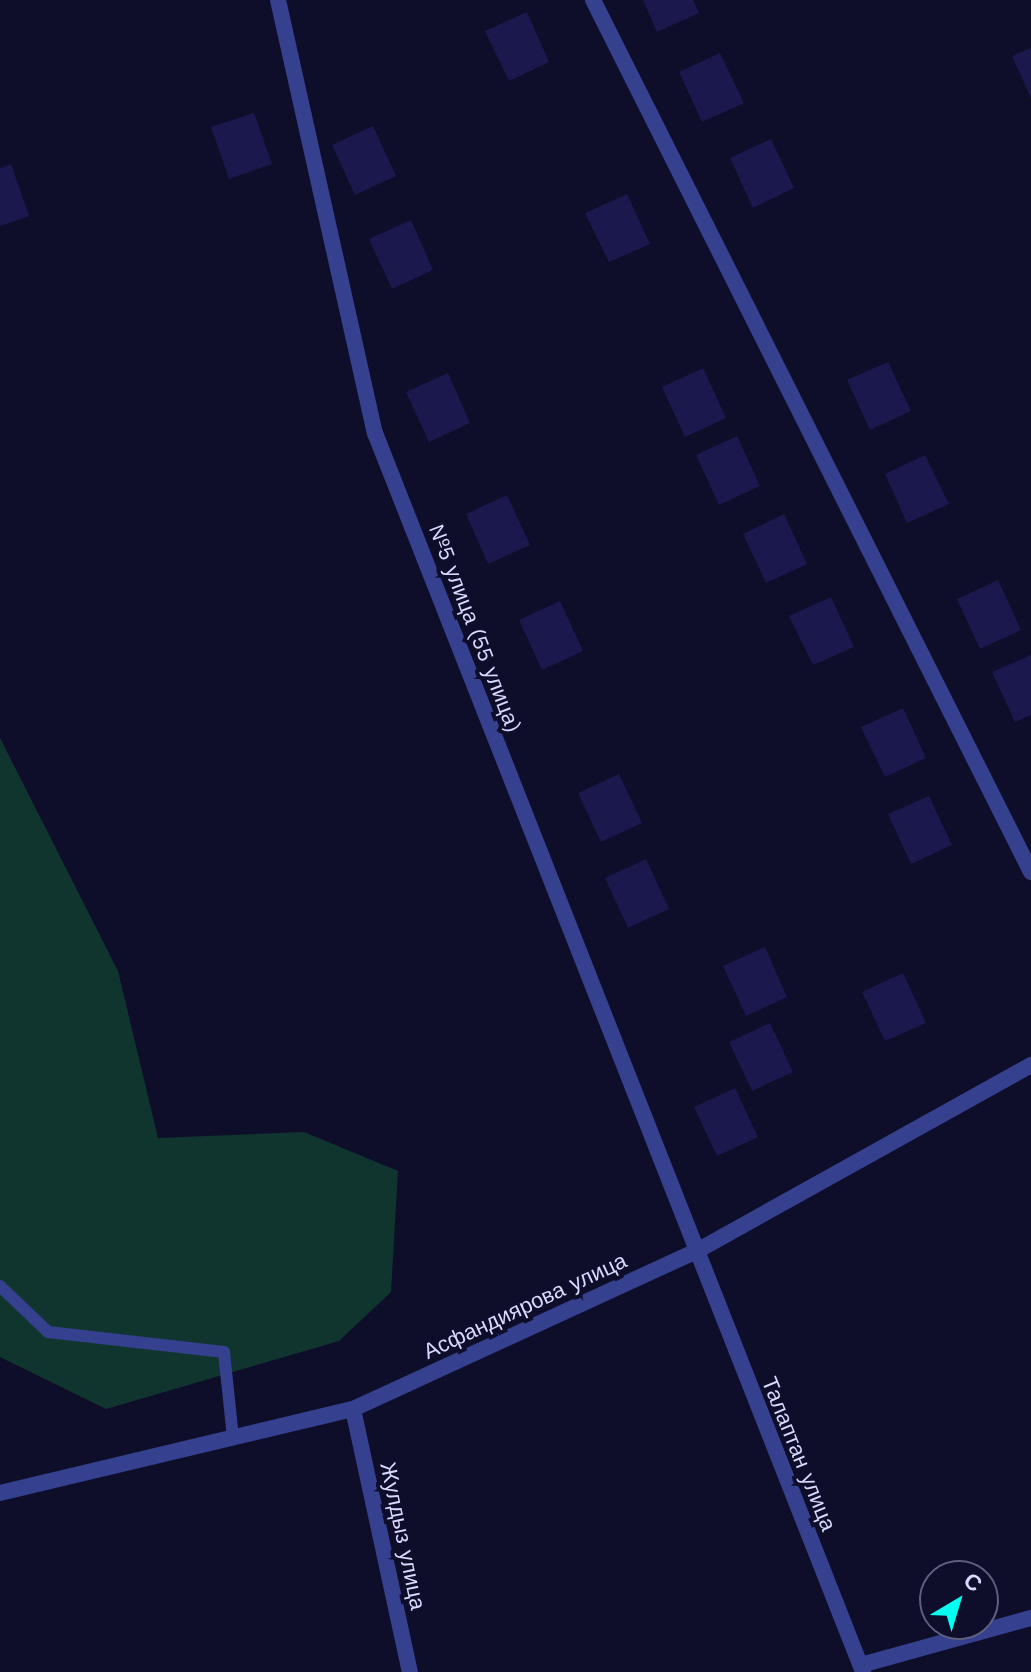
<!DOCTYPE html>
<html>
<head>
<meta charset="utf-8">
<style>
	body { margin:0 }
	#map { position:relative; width:1031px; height:1672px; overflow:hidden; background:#0e0e2a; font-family:"Work Sans",sans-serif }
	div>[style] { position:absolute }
	.green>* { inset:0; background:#10352e }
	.building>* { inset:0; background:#1b184d }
	.lane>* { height:12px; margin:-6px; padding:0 6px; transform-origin:6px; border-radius:6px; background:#35408e }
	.street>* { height:16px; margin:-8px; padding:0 8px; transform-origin:8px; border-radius:8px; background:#35408e }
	span { translate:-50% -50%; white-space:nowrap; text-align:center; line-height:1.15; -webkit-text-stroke:8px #0e0e2a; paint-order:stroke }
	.street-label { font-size:22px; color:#d7d9ff }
	.north { position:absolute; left:919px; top:1560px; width:80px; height:80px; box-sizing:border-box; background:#0e0e2a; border:2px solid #5e5f7f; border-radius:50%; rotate:38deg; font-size:22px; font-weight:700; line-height:32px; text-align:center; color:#d7d9ff }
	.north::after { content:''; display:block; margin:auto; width:28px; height:36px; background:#03fff0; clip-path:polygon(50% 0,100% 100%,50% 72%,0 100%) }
</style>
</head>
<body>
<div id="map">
	<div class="green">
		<div style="clip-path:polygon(0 738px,118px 971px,158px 1138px,304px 1132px,398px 1171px,391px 1292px,339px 1341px,106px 1409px,0 1357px)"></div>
	</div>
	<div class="building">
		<div style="clip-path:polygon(643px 0,693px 0,699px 13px,657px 32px)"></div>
		<div style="clip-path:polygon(527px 12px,549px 62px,509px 81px,485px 31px)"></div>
		<div style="clip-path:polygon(1031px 48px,1031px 98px,1012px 56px)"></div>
		<div style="clip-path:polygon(720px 53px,744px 103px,702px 122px,679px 72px)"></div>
		<div style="clip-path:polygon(254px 113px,272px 164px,229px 179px,211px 127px)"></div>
		<div style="clip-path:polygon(373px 126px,396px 176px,355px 195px,332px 145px)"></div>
		<div style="clip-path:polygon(771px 139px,794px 188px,753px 208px,730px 158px)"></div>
		<div style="clip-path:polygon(11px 164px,29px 216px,0 226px,0 168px)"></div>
		<div style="clip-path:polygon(627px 194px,650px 244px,609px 262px,585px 213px)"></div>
		<div style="clip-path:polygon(411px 220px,433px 270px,392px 289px,369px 239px)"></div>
		<div style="clip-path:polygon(888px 362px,911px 411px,870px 430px,847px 380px)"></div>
		<div style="clip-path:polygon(703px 368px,726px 418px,685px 437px,662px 387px)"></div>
		<div style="clip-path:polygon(448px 373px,470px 423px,429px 442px,406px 392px)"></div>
		<div style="clip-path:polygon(737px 436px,760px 486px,719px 505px,696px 455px)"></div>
		<div style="clip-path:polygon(925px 455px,949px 504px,907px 523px,885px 474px)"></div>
		<div style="clip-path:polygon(507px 495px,530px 545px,488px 564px,466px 514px)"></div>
		<div style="clip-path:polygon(784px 514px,807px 564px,766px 583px,743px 534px)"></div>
		<div style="clip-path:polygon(998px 580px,1021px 630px,980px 649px,957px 599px)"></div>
		<div style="clip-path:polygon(831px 597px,854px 647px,813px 665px,789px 616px)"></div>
		<div style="clip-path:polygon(560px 601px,583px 651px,542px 670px,519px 620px)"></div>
		<div style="clip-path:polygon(1031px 655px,1031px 715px,1015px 722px,992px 672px)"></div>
		<div style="clip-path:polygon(903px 708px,926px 758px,885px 777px,861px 727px)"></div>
		<div style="clip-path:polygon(619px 774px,642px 823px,601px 842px,578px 793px)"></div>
		<div style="clip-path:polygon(929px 796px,952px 845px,911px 864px,888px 814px)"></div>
		<div style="clip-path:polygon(646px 859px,669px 909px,628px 928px,605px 878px)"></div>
		<div style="clip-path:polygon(765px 947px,787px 997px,746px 1016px,723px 966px)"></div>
		<div style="clip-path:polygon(903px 973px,926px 1023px,885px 1041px,862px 992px)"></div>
		<div style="clip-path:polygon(770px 1023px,793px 1072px,752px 1091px,729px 1042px)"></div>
		<div style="clip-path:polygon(735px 1088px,758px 1137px,717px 1156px,694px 1107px)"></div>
	</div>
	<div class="lane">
		<div style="left:0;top:1286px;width:66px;rotate:43.8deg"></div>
		<div style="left:48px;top:1332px;width:177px;rotate:6.5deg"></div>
		<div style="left:224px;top:1352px;width:86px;rotate:84deg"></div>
	</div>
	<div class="street">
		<div style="left:278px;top:0;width:444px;rotate:77.4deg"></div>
		<div style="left:375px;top:433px;width:1332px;rotate:68.5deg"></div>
		<div style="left:593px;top:0;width:976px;rotate:63.33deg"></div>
		<div style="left:353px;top:1409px;width:269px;rotate:77.8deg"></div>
		<div style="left:0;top:1493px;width:363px;rotate:-13.4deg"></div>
		<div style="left:353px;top:1409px;width:376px;rotate:-24.7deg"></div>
		<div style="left:695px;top:1252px;width:385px;rotate:-29.1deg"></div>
		<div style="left:861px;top:1665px;width:176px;rotate:-15.5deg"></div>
	</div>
	<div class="street-label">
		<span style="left:475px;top:628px;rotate:69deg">№5 улица (55 улица)</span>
		<span style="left:525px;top:1306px;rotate:-25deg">Асфандиярова улица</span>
		<span style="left:799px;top:1454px;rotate:68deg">Талаптан улица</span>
		<span style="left:403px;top:1536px;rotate:78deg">Жулдыз улица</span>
	</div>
	<div class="north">С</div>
</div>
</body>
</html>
